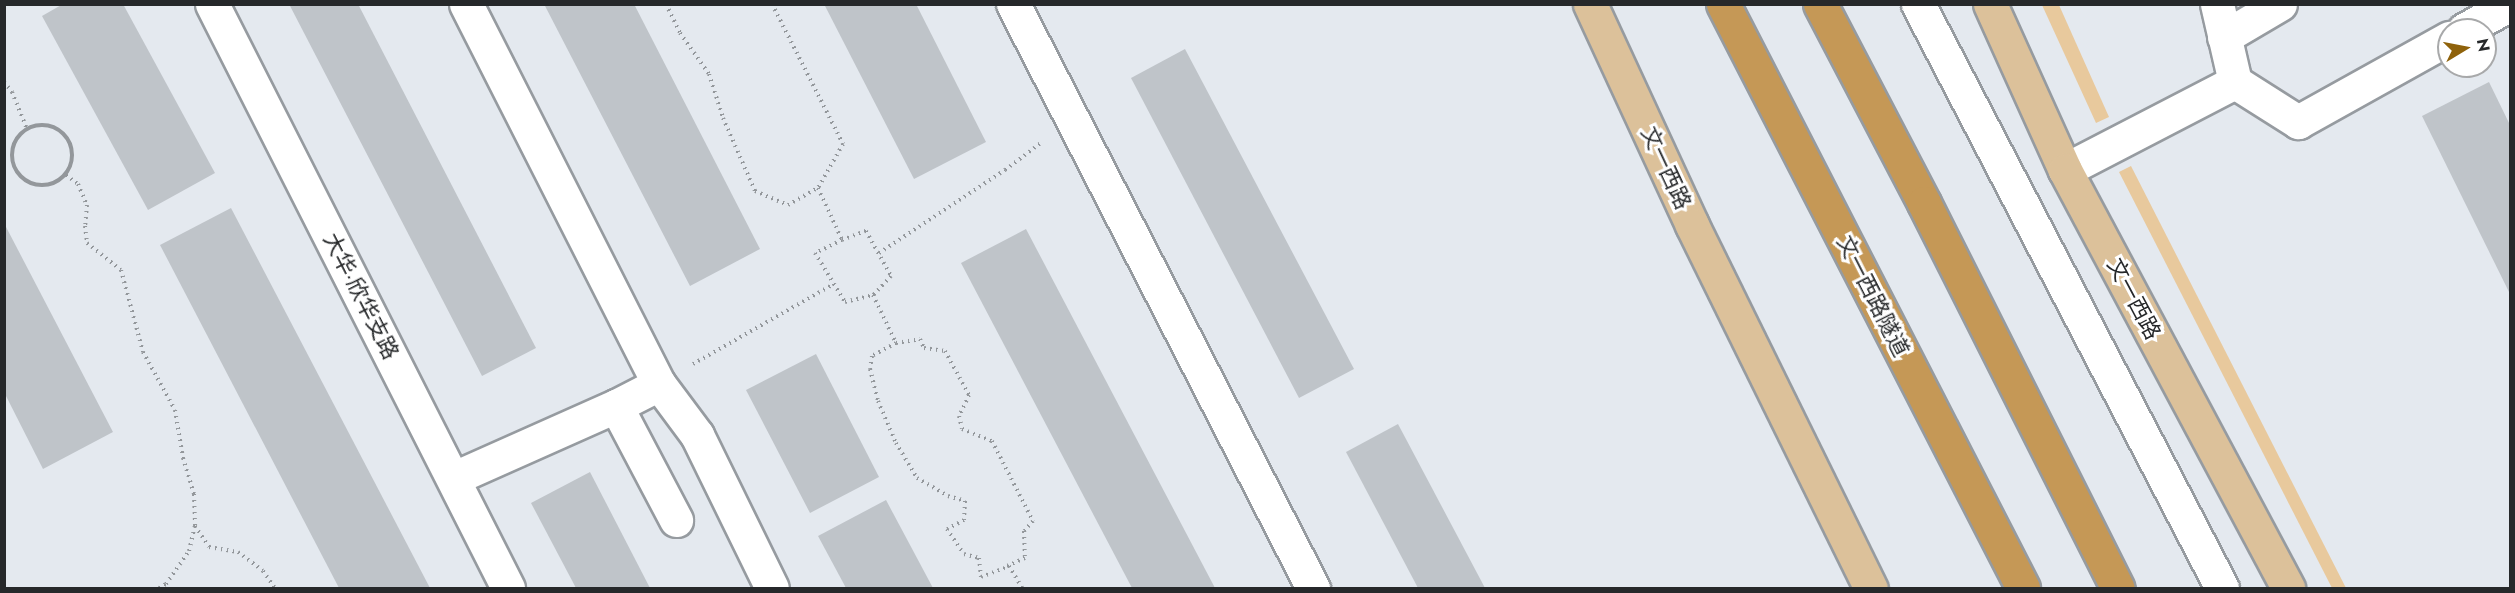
<!DOCTYPE html>
<html>
<head>
<meta charset="utf-8">
<style>
	body { margin:0 }
	#map { position:relative; width:2515px; height:593px; overflow:hidden; background:#e4e9ef; font-family:Jost,"Noto Sans SC",sans-serif }
	div>[style] { position:absolute }
	.green>* { inset:0; background:#e8c99d }
	.building>* { inset:0; background:#bfc4c9 }
	.path>* { height:4px; margin-top:-2px; transform-origin:0; background:repeating-linear-gradient(90deg,#93979b 0 1.5px,transparent 0 6px) }
	.path>.ring { margin:-2px; padding:0; box-sizing:content-box; background:none; border:4px solid #93979b; border-radius:50% }
	.roads { filter:drop-shadow(2px 0 #969ba0) drop-shadow(-2px 0 #969ba0) drop-shadow(0 2px #969ba0) drop-shadow(0 -2px #969ba0) }
	.minor>* { height:33px; margin:-16.5px; padding:0 16.5px; transform-origin:16.5px; border-radius:16.5px; background:#fff }
	.major>* { height:33px; margin:-16.5px; padding:0 16.5px; transform-origin:16.5px; border-radius:16.5px; background:#dcc19a }
	.highway>* { height:33px; margin:-16.5px; padding:0 16.5px; transform-origin:16.5px; border-radius:16.5px; background:#c59856 }
	span { translate:-50% -50%; white-space:nowrap; text-align:center; line-height:1.15; -webkit-text-stroke:6px #fff; paint-order:stroke }
	.street-label { font-size:22px; color:#26282a }
	.frame { position:absolute; inset:0; border:6px solid #26282a; pointer-events:none }
	.north { position:absolute; left:2437px; top:18px; width:60px; height:60px; box-sizing:border-box; background:#fff; border:2px solid #a8a9aa; border-radius:50%; rotate:80deg; font-size:16px; font-weight:700; line-height:24px; text-align:center; color:#26282a }
	.north::after { content:''; display:block; margin:auto; width:21px; height:27px; background:#8f620b; clip-path:polygon(50% 0,100% 100%,50% 72%,0 100%) }
</style>
</head>
<body>
<div id="map">
	<div class="green">
		<div style="clip-path:polygon(2042px 5px,2059px 5px,2109px 117px,2096px 123px)"></div>
		<div style="clip-path:polygon(2131px 166px,2346px 588px,2332px 588px,2119px 172px)"></div>
	</div>
	<div class="building">
		<div style="clip-path:polygon(63px 4px,123px 4px,215px 173px,148px 210px,42px 16px)"></div>
		<div style="clip-path:polygon(289px 4px,358px 4px,536px 348px,482px 376px)"></div>
		<div style="clip-path:polygon(544px 4px,634px 4px,760px 249px,690px 286px)"></div>
		<div style="clip-path:polygon(824px 4px,916px 4px,986px 142px,914px 179px)"></div>
		<div style="clip-path:polygon(1185px 49px,1354px 369px,1299px 398px,1131px 78px)"></div>
		<div style="clip-path:polygon(2489px 82px,2510px 125px,2510px 294px,2422px 116px)"></div>
		<div style="clip-path:polygon(231px 208px,430px 588px,339px 588px,160px 245px)"></div>
		<div style="clip-path:polygon(5px 225px,113px 432px,43px 469px,5px 394px)"></div>
		<div style="clip-path:polygon(1026px 229px,1215px 588px,1132px 588px,961px 263px)"></div>
		<div style="clip-path:polygon(816px 354px,879px 477px,810px 513px,746px 390px)"></div>
		<div style="clip-path:polygon(1398px 424px,1485px 588px,1418px 588px,1346px 452px)"></div>
		<div style="clip-path:polygon(590px 472px,650px 588px,576px 588px,531px 503px)"></div>
		<div style="clip-path:polygon(886px 500px,933px 588px,846px 588px,818px 536px)"></div>
	</div>
	<div class="path">
		<div style="left:666px;top:4px;width:32px;rotate:64deg"></div>
		<div style="left:680px;top:33px;width:50px;rotate:54.7deg"></div>
		<div style="left:709px;top:74px;width:46px;rotate:72.3deg"></div>
		<div style="left:723px;top:118px;width:80px;rotate:66.3deg"></div>
		<div style="left:755px;top:191px;width:36px;rotate:23deg"></div>
		<div style="left:788px;top:205px;width:34px;rotate:-30deg"></div>
		<div style="left:818px;top:188px;width:57px;rotate:65.2deg"></div>
		<div style="left:842px;top:240px;width:30px;rotate:154deg"></div>
		<div style="left:815px;top:253px;width:57px;rotate:58.5deg"></div>
		<div style="left:845px;top:302px;width:29px;rotate:-14deg"></div>
		<div style="left:873px;top:295px;width:53px;rotate:64.4deg"></div>
		<div style="left:896px;top:343px;width:27px;rotate:152deg"></div>
		<div style="left:872px;top:356px;width:13px;rotate:99deg"></div>
		<div style="left:870px;top:369px;width:33px;rotate:76deg"></div>
		<div style="left:878px;top:401px;width:46px;rotate:66.8deg"></div>
		<div style="left:896px;top:443px;width:41px;rotate:59deg"></div>
		<div style="left:917px;top:478px;width:36px;rotate:30deg"></div>
		<div style="left:948px;top:496px;width:18px;rotate:16deg"></div>
		<div style="left:965px;top:501px;width:19px;rotate:93deg"></div>
		<div style="left:964px;top:520px;width:19px;rotate:152deg"></div>
		<div style="left:947px;top:529px;width:30px;rotate:56deg"></div>
		<div style="left:964px;top:554px;width:16px;rotate:15deg"></div>
		<div style="left:979px;top:558px;width:19px;rotate:84deg"></div>
		<div style="left:981px;top:577px;width:30px;rotate:-21deg"></div>
		<div style="left:1009px;top:566px;width:26px;rotate:59deg"></div>
		<div style="left:772px;top:4px;width:157px;rotate:63.1deg"></div>
		<div style="left:843px;top:144px;width:51px;rotate:119.6deg"></div>
		<div style="left:4px;top:82px;width:13px;rotate:51deg"></div>
		<div style="left:12px;top:92px;width:40px;rotate:68deg"></div>
		<div class="ring" style="left:12px;top:125px;width:56px;height:56px"></div>
		<div style="left:66px;top:175px;width:15px;rotate:37deg"></div>
		<div style="left:78px;top:184px;width:23px;rotate:67deg"></div>
		<div style="left:87px;top:205px;width:21px;rotate:95deg"></div>
		<div style="left:85px;top:226px;width:17px;rotate:83deg"></div>
		<div style="left:87px;top:243px;width:43px;rotate:38.5deg"></div>
		<div style="left:121px;top:270px;width:85px;rotate:75deg"></div>
		<div style="left:143px;top:352px;width:66px;rotate:61.1deg"></div>
		<div style="left:175px;top:410px;width:49px;rotate:80.5deg"></div>
		<div style="left:183px;top:458px;width:38px;rotate:73deg"></div>
		<div style="left:194px;top:494px;width:32px;rotate:88deg"></div>
		<div style="left:195px;top:526px;width:25px;rotate:56deg"></div>
		<div style="left:209px;top:547px;width:29px;rotate:10deg"></div>
		<div style="left:238px;top:552px;width:31px;rotate:37deg"></div>
		<div style="left:263px;top:571px;width:21px;rotate:55deg"></div>
		<div style="left:842px;top:240px;width:26px;rotate:-21deg"></div>
		<div style="left:866px;top:231px;width:51px;rotate:60.9deg"></div>
		<div style="left:891px;top:276px;width:26px;rotate:133deg"></div>
		<div style="left:879px;top:253px;width:151px;rotate:-33.4deg"></div>
		<div style="left:1005px;top:170px;width:46px;rotate:-37.1deg"></div>
		<div style="left:896px;top:343px;width:24px;rotate:-9deg"></div>
		<div style="left:920px;top:339px;width:10px;rotate:66deg"></div>
		<div style="left:924px;top:348px;width:21px;rotate:8deg"></div>
		<div style="left:945px;top:351px;width:50px;rotate:61.4deg"></div>
		<div style="left:969px;top:395px;width:23px;rotate:115deg"></div>
		<div style="left:959px;top:416px;width:13px;rotate:77deg"></div>
		<div style="left:962px;top:429px;width:32px;rotate:22deg"></div>
		<div style="left:992px;top:441px;width:90px;rotate:62.9deg"></div>
		<div style="left:1033px;top:521px;width:13px;rotate:132deg"></div>
		<div style="left:1024px;top:531px;width:27px;rotate:88deg"></div>
		<div style="left:1025px;top:558px;width:20px;rotate:156deg"></div>
		<div style="left:693px;top:364px;width:162px;rotate:-29.6deg"></div>
		<div style="left:159px;top:588px;width:8px;rotate:-30deg"></div>
		<div style="left:166px;top:584px;width:40px;rotate:-55.1deg"></div>
		<div style="left:189px;top:551px;width:26px;rotate:-77deg"></div>
	</div>
	<div class="roads">
		<div class="minor">
			<div style="left:212px;top:4px;width:655px;rotate:63.12deg"></div>
			<div style="left:466px;top:4px;width:426px;rotate:63.1deg"></div>
			<div style="left:659px;top:384px;width:48px;rotate:152.9deg"></div>
			<div style="left:1013px;top:4px;width:657px;rotate:62.81deg"></div>
			<div style="left:1918px;top:4px;width:658px;rotate:62.5deg"></div>
			<div style="left:2464px;top:30px;width:53px;rotate:-29.5deg"></div>
			<div style="left:2224px;top:37px;width:65px;rotate:-30.5deg"></div>
			<div style="left:2235px;top:82px;width:75px;rotate:32.4deg"></div>
			<div style="left:2298px;top:122px;width:173px;rotate:-29.1deg"></div>
			<div style="left:2065px;top:170px;width:191px;rotate:-27.4deg"></div>
			<div style="left:2235px;top:82px;width:80px;rotate:-103deg"></div>
			<div style="left:659px;top:384px;width:64px;rotate:53.3deg"></div>
			<div style="left:697px;top:435px;width:170px;rotate:63.9deg"></div>
			<div style="left:454px;top:478px;width:177px;rotate:-24deg"></div>
			<div style="left:616px;top:406px;width:129px;rotate:62.2deg"></div>
		</div>
		<div class="major">
			<div style="left:1590px;top:4px;width:243px;rotate:65.2deg"></div>
			<div style="left:1692px;top:225px;width:405px;rotate:63.8deg"></div>
			<div style="left:1990px;top:4px;width:182px;rotate:65.7deg"></div>
			<div style="left:2065px;top:170px;width:474px;rotate:61.9deg"></div>
		</div>
		<div class="highway">
			<div style="left:1723px;top:4px;width:657px;rotate:62.81deg"></div>
			<div style="left:1820px;top:4px;width:225px;rotate:62.4deg"></div>
			<div style="left:1924px;top:203px;width:431px;rotate:63.3deg"></div>
		</div>
	</div>
	<div class="street-label">
		<span style="left:1666px;top:168px;rotate:65deg">文一西路</span>
		<span style="left:361px;top:296px;rotate:63deg">大华·欣华支路</span>
		<span style="left:1873px;top:296px;rotate:63deg">文一西路隧道</span>
		<span style="left:2134px;top:299px;rotate:62deg">文一西路</span>
	</div>
	<div class="frame"></div>
	<div class="north">N</div>
</div>
</body>
</html>
